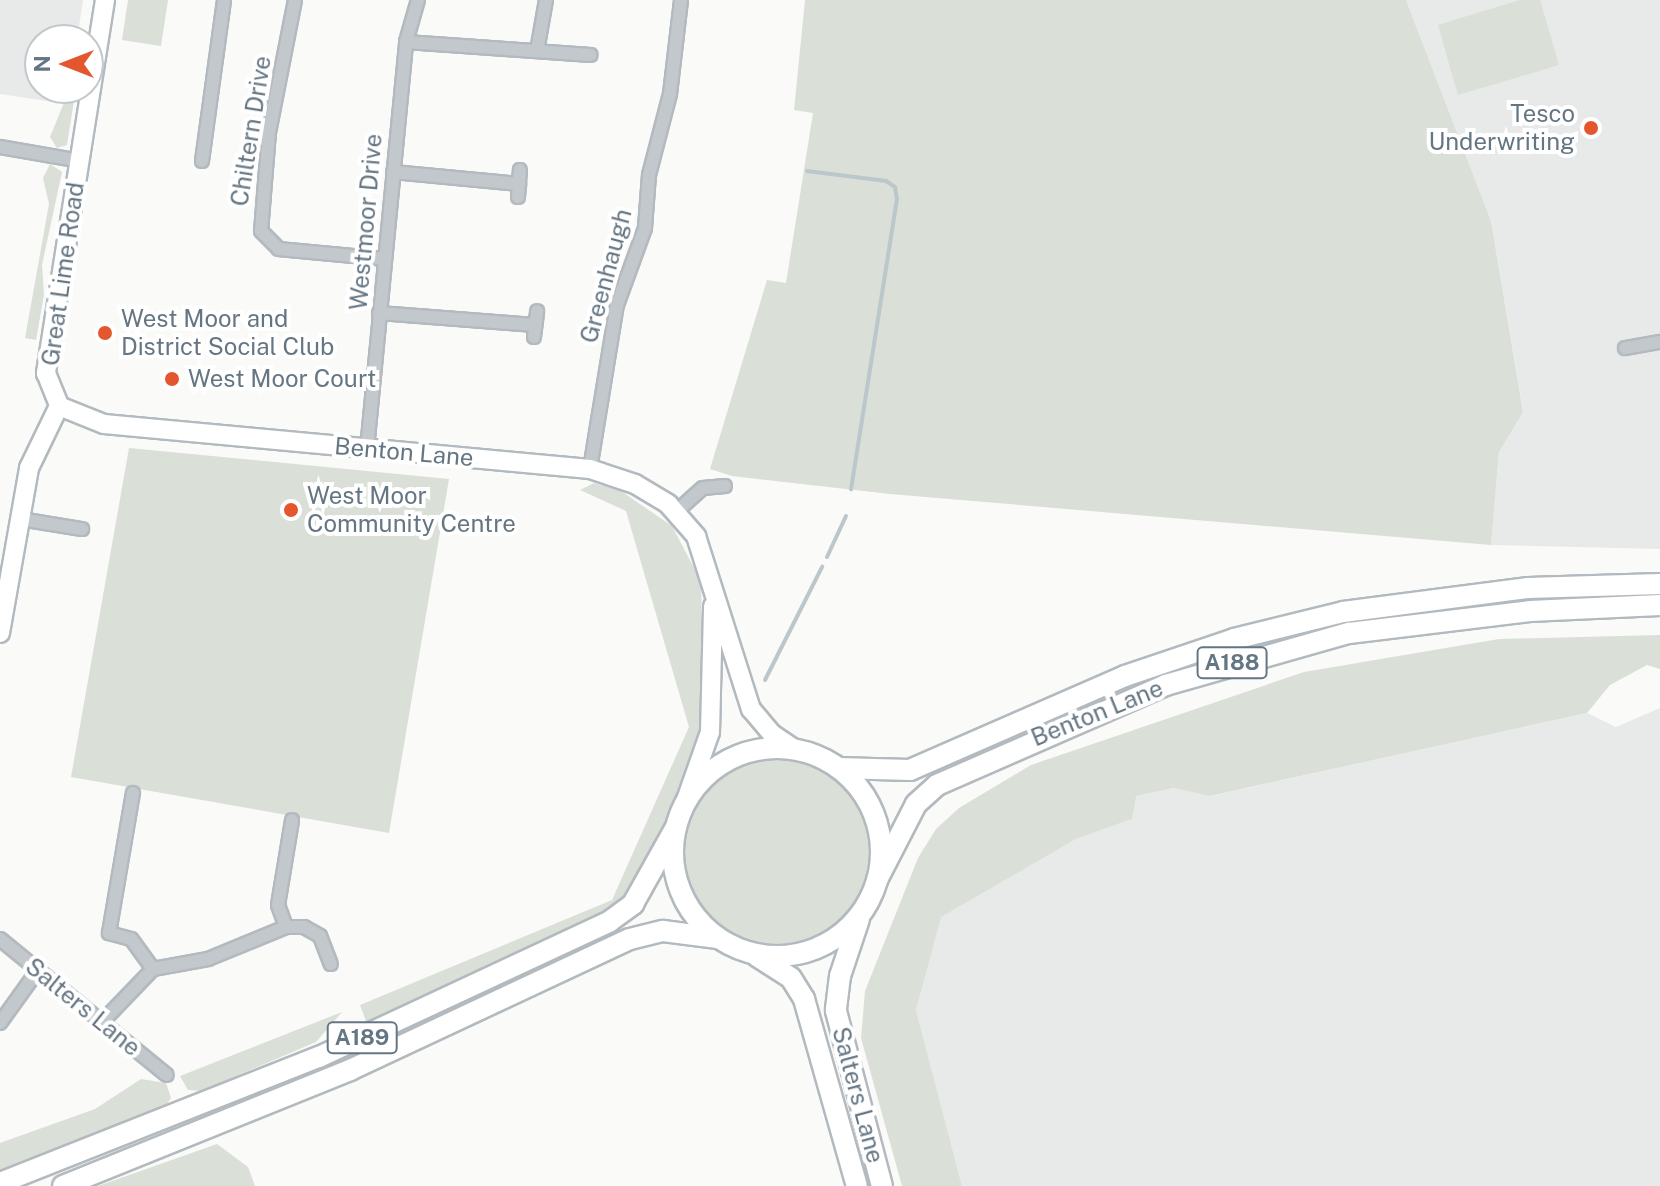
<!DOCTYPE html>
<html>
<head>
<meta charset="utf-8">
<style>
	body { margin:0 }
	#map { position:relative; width:1660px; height:1186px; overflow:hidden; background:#fafaf8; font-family:"Public Sans",sans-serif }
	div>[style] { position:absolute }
	.built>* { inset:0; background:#e8e9e9 }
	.green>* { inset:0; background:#dadfd7 }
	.round { border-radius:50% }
	.stream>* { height:4px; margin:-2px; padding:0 2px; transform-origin:2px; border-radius:2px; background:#bbc7cb }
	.roads { filter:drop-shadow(2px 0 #b3babf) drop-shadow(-2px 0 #b3babf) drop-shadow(0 2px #b3babf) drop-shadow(0 -2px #b3babf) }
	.minor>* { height:12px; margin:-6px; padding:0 6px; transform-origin:6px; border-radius:6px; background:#c3c8cc }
	.secondary>* { height:18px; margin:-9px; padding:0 9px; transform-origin:9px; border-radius:9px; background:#fff }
	.primary>* { height:20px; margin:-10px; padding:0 10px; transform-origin:10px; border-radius:10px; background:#fff }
	.primary>.ring { margin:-10px; padding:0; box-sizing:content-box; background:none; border:20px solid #fff; border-radius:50% }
	.dots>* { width:22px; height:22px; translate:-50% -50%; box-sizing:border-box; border:4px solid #fff; border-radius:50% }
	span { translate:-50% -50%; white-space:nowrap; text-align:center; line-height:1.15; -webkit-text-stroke:8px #fff; paint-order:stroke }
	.shield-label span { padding:2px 6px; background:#fff; border:2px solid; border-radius:6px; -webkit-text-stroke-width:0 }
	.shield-label { font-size:22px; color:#657683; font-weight:700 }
	.poi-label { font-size:24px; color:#657683 }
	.right { translate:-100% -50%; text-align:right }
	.left { translate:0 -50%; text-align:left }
	.street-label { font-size:24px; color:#657683 }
	.north { position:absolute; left:24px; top:24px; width:80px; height:80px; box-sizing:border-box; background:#fff; border:2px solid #c1c8cd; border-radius:50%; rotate:270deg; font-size:22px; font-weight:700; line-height:32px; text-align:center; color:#657683 }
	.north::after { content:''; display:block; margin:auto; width:28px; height:36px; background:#e4572e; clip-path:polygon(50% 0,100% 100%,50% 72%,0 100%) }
</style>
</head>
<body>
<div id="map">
	<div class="built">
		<div style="clip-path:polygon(0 0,83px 0,77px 40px,40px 40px,40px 88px,70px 88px,67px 104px,0 94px)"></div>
		<div style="clip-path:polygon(1406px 0,1660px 0,1660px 549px,1491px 545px,1499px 452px,1523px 411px,1491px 221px)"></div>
		<div style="clip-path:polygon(1660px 708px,1660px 1186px,962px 1186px,916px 1010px,940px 917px,1076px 839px,1132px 819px,1135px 796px,1173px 788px,1211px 796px,1587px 713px,1616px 727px)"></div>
	</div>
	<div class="green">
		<div style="clip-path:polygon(128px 0,168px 0,161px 46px,122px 40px)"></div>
		<div style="clip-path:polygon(805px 0,1406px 0,1491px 221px,1523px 412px,1499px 452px,1491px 545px,890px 494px,732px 476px,710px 469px,767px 280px,786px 283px,813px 113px,794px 110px)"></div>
		<div style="clip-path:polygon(1520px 0,1540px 0,1559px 65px,1458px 95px,1438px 25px)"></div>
		<div style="clip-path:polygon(70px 88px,76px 88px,67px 145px,57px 148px,50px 137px)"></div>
		<div style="clip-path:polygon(50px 164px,62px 172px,42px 265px,44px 295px,36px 340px,25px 338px,49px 204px,43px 178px)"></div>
		<div style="clip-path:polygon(129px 448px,449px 479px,389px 833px,71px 777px)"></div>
		<div style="clip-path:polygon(594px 483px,621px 491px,672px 526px,701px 581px,704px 727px,697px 753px,643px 877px,616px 911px,367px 1024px,360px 1005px,612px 900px,689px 727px,626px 511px,580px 490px)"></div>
		<div style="clip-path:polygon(1660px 635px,1660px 669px,1647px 665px,1610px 685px,1587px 713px,1210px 796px,1173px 788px,1136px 796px,1132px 819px,1076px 839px,941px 917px,916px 1010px,962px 1186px,902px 1186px,861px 1038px,865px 991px,918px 858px,936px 829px,959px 808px,1031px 765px,1304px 672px,1499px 639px)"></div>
		<div class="round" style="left:682px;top:758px;width:188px;height:188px"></div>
		<div style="clip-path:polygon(342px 1012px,316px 1042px,201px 1091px,188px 1090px,180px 1076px)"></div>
		<div style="clip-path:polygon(141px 1079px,166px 1083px,171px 1098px,165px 1107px,0 1170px,0 1143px,95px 1109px)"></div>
		<div style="clip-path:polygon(217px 1144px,248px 1167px,255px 1186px,98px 1186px)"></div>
	</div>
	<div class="stream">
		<div style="left:807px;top:171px;width:80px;rotate:7.2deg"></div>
		<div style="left:886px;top:181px;width:11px;rotate:34deg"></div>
		<div style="left:895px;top:187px;width:12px;rotate:81deg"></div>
		<div style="left:897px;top:199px;width:294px;rotate:99deg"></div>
		<div style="left:827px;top:557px;width:45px;rotate:-65.1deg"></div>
		<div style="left:765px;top:680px;width:127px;rotate:-63.2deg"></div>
	</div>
	<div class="roads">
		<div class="minor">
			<div style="left:295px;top:0;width:135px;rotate:101.1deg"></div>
			<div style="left:269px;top:132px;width:99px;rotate:94.6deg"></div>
			<div style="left:261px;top:231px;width:25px;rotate:45deg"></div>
			<div style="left:279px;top:249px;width:106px;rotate:5.4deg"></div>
			<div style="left:406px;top:42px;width:185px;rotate:4deg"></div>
			<div style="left:537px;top:51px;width:52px;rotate:-80deg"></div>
			<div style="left:0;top:147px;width:81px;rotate:9.9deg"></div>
			<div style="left:202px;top:161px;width:162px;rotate:-82.2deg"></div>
			<div style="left:393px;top:172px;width:127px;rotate:5.4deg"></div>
			<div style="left:518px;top:197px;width:27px;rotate:-86deg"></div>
			<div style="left:379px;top:313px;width:156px;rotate:4.4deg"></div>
			<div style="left:534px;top:337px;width:26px;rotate:-83deg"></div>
			<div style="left:1625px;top:348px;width:36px;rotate:-10deg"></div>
			<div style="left:367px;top:449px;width:409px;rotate:-84.5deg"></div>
			<div style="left:406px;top:42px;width:44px;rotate:-74.1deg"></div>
			<div style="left:590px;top:469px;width:166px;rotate:-80.7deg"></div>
			<div style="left:617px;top:305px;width:82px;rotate:-70deg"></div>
			<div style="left:645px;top:228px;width:53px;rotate:-85.7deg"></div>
			<div style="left:649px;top:175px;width:84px;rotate:-75.5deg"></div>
			<div style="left:670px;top:94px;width:95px;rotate:-83.3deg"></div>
			<div style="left:676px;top:512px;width:36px;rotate:-42deg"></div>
			<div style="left:703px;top:488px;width:22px;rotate:-5deg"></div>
			<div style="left:20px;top:519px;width:63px;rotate:9.2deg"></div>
			<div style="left:286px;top:927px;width:23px;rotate:-110deg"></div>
			<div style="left:278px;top:905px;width:86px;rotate:-80.6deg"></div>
			<div style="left:0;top:939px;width:215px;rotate:39.2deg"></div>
			<div style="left:153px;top:969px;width:56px;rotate:-10.3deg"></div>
			<div style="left:208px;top:959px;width:84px;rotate:-22.3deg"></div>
			<div style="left:286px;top:927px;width:18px"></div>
			<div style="left:304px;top:927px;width:18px;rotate:29deg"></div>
			<div style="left:320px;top:936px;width:30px;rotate:69deg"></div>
			<div style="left:102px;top:1022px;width:74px;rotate:-46.1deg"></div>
			<div style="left:153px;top:969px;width:37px;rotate:-126deg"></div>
			<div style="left:131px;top:939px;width:23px;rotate:-165deg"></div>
			<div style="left:109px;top:933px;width:142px;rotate:-80.3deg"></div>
			<div style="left:0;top:1023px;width:65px;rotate:-54.4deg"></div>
		</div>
		<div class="secondary">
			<div style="left:105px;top:0;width:378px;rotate:99deg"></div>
			<div style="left:46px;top:373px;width:35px;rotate:68deg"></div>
			<div style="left:59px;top:406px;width:48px;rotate:21.8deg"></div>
			<div style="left:104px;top:424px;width:488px;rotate:5.3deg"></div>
			<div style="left:590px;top:469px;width:47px;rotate:18.4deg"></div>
			<div style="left:635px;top:484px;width:39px;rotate:31deg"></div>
			<div style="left:668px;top:504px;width:43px;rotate:48.8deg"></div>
			<div style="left:696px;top:536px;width:182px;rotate:72.4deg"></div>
			<div style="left:751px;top:709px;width:33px;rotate:50deg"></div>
			<div style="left:772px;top:734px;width:29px;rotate:34deg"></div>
			<div style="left:0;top:633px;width:168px;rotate:-80deg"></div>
			<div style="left:29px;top:468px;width:69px;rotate:-64.2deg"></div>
			<div style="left:685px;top:803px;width:75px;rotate:-70.6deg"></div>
			<div style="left:710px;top:732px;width:126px;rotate:-88.6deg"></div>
		</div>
		<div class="primary">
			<div class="ring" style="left:673px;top:748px;width:188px;height:188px"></div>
			<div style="left:838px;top:768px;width:72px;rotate:1.6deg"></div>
			<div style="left:910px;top:770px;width:235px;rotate:-23.6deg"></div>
			<div style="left:1125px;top:676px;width:115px;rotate:-18.7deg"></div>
			<div style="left:1234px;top:639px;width:112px;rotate:-13.9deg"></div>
			<div style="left:1343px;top:612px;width:187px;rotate:-7.4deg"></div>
			<div style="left:1528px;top:588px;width:132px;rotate:-1.7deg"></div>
			<div style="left:877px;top:880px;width:85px;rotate:-62.8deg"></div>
			<div style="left:916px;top:804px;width:28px;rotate:-42deg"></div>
			<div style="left:937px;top:785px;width:250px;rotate:-23.6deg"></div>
			<div style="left:1166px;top:685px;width:190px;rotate:-15.9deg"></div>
			<div style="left:1349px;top:633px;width:182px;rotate:-6.9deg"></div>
			<div style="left:1530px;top:611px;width:130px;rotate:-2.6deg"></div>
			<div style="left:859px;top:919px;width:60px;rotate:108.4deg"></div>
			<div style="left:840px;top:976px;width:35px;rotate:97deg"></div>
			<div style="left:836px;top:1011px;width:181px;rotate:75.3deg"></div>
			<div style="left:757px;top:956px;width:40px;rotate:32.9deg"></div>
			<div style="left:791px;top:978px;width:25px;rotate:58deg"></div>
			<div style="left:804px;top:999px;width:194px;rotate:74.2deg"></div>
			<div style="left:0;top:1183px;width:343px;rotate:-21.6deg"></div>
			<div style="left:319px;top:1057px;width:321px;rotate:-25deg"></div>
			<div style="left:610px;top:921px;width:29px;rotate:-36deg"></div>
			<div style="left:633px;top:904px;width:88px;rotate:-60.8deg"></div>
			<div style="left:63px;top:1186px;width:310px;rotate:-22deg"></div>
			<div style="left:350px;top:1070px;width:309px;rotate:-25.1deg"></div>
			<div style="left:630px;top:939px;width:34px;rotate:-14deg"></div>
			<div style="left:663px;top:931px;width:55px;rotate:7.3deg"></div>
		</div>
	</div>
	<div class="dots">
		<div style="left:1591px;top:128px;background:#e4572e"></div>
		<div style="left:105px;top:333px;background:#e4572e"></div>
		<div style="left:172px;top:379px;background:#e4572e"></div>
		<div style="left:291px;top:510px;background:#e4572e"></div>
	</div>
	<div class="shield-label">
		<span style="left:1232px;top:663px">A188</span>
		<span style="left:362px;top:1038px">A189</span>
	</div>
	<div class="poi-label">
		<span class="right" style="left:1575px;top:128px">Tesco<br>Underwriting</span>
		<span class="left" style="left:121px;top:333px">West Moor and<br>District Social Club</span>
		<span class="left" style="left:188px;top:379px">West Moor Court</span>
		<span class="left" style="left:307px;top:510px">West Moor<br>Community Centre</span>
	</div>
	<div class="street-label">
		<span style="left:251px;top:131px;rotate:-81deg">Chiltern Drive</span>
		<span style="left:366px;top:222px;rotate:-85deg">Westmoor Drive</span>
		<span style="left:63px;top:274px;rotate:-82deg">Great Lime Road</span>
		<span style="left:606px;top:276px;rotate:-75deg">Greenhaugh</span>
		<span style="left:404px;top:452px;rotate:5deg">Benton Lane</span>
		<span style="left:1097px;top:713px;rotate:-22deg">Benton Lane</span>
		<span style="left:83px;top:1007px;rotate:39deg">Salters Lane</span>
		<span style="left:858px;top:1095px;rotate:75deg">Salters Lane</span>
	</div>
	<div class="north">N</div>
</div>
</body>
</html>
